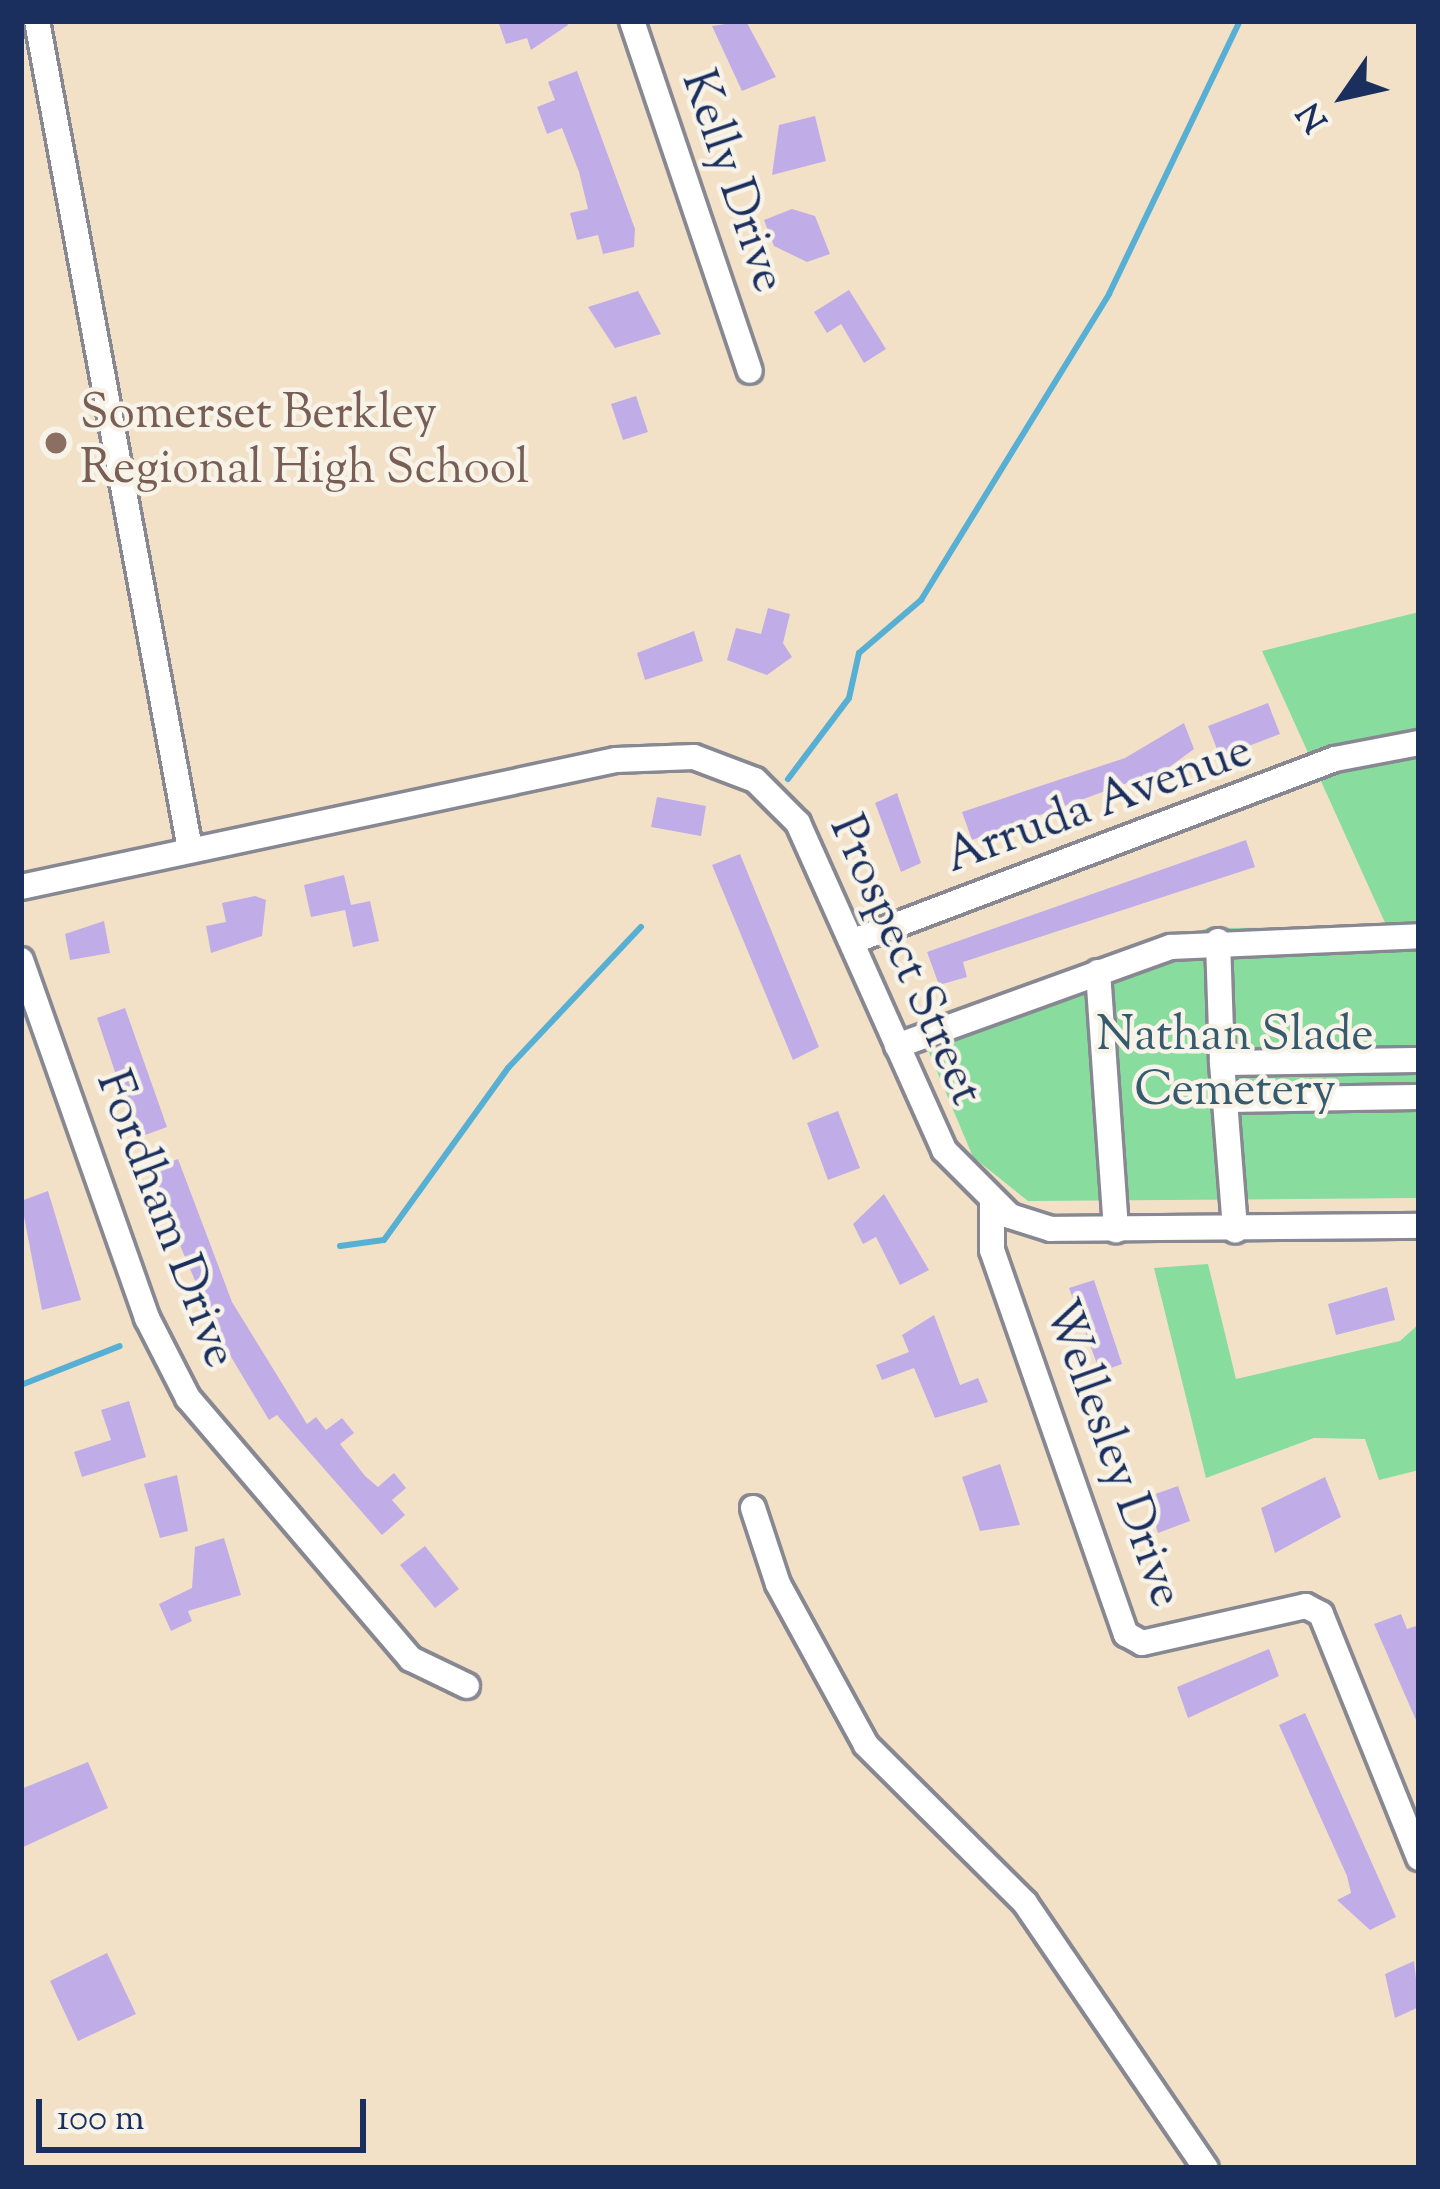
<!DOCTYPE html>
<html>
<head>
<meta charset="utf-8">
<style>
	body { margin:0 }
	#map { position:relative; width:1440px; height:2189px; overflow:hidden; background:#f3e1c7; font-family:"Sorts Mill Goudy",serif }
	div>[style] { position:absolute }
	.green>* { inset:0; background:#87dc9e }
	.stream>* { height:6px; margin:-3px; padding:0 3px; transform-origin:3px; border-radius:3px; background:#57b0d4 }
	.building>* { inset:0; background:#c0ade7 }
	.roads { filter:drop-shadow(3px 0 #878892) drop-shadow(-3px 0 #878892) drop-shadow(0 3px #878892) drop-shadow(0 -3px #878892) }
	.minor>* { height:24px; margin:-12px; padding:0 12px; transform-origin:12px; border-radius:12px; background:#fff }
	.dots>* { width:33px; height:33px; translate:-50% -50%; box-sizing:border-box; border:6px solid #f7f3e8; border-radius:50% }
	span { translate:-50% -50%; white-space:nowrap; text-align:center; line-height:1.15; -webkit-text-stroke:9px #f7f3e8; paint-order:stroke }
	.street-label { font-size:48px; color:#1b2f5e }
	.education-label { font-size:48px; color:#785e54 }
	.left { translate:0 -50%; text-align:left }
	.park-label { font-size:48px; color:#365a6e }
	.frame { position:absolute; inset:0; border:24px solid #1b2f5e; pointer-events:none }
	.north { position:absolute; left:1284px; top:36px; width:120px; height:120px; -webkit-text-stroke:9px #f7f3e8; paint-order:stroke; rotate:236deg; font-size:33px; font-weight:700; line-height:48px; text-align:center; color:#1b2f5e }
	.north::after { content:''; display:block; margin:auto; width:42px; height:54px; background:#1b2f5e; clip-path:polygon(50% 0,100% 100%,50% 72%,0 100%) }
	.scale { position:absolute; left:36px; top:2099px; width:330px; height:54px; box-sizing:border-box; border:6px solid #1b2f5e; border-top:0; padding-left:15px; font-size:36px; line-height:42px; white-space:nowrap; color:#1b2f5e; -webkit-text-stroke:9px #f7f3e8; paint-order:stroke }
</style>
</head>
<body>
<div id="map">
	<div class="green">
		<div style="clip-path:polygon(1419px 612px,1419px 1198px,1028px 1201px,973px 1157px,920px 1031px,1208px 928px,1387px 927px,1262px 651px)"></div>
		<div style="clip-path:polygon(1208px 1264px,1236px 1379px,1400px 1341px,1419px 1324px,1419px 1470px,1379px 1480px,1365px 1439px,1314px 1438px,1206px 1478px,1154px 1268px)"></div>
	</div>
	<div class="stream">
		<div style="left:788px;top:779px;width:101px;rotate:-53deg"></div>
		<div style="left:849px;top:698px;width:46px;rotate:-77.5deg"></div>
		<div style="left:859px;top:653px;width:82px;rotate:-40.5deg"></div>
		<div style="left:921px;top:600px;width:359px;rotate:-58.4deg"></div>
		<div style="left:1109px;top:294px;width:303px;rotate:-64.4deg"></div>
		<div style="left:340px;top:1246px;width:44px;rotate:-7.8deg"></div>
		<div style="left:384px;top:1240px;width:212px;rotate:-54.2deg"></div>
		<div style="left:508px;top:1068px;width:194px;rotate:-46.7deg"></div>
		<div style="left:21px;top:1385px;width:106px;rotate:-21.5deg"></div>
	</div>
	<div class="building">
		<div style="clip-path:polygon(498px 21px,567px 21px,568px 25px,531px 50px,527px 38px,506px 44px)"></div>
		<div style="clip-path:polygon(746px 21px,776px 77px,742px 91px,712px 26px)"></div>
		<div style="clip-path:polygon(577px 71px,635px 229px,634px 247px,603px 254px,598px 235px,577px 240px,570px 213px,588px 209px,579px 172px,562px 128px,547px 134px,537px 107px,555px 100px,548px 82px)"></div>
		<div style="clip-path:polygon(815px 116px,826px 161px,772px 175px,779px 125px)"></div>
		<div style="clip-path:polygon(792px 209px,815px 216px,830px 254px,807px 262px,774px 246px,764px 220px)"></div>
		<div style="clip-path:polygon(849px 290px,886px 349px,864px 363px,841px 324px,827px 333px,814px 312px)"></div>
		<div style="clip-path:polygon(638px 291px,661px 334px,615px 348px,588px 307px)"></div>
		<div style="clip-path:polygon(636px 396px,648px 432px,623px 440px,611px 404px)"></div>
		<div style="clip-path:polygon(768px 608px,790px 614px,783px 643px,792px 657px,767px 675px,727px 660px,736px 628px,761px 634px)"></div>
		<div style="clip-path:polygon(694px 631px,703px 661px,645px 680px,637px 653px)"></div>
		<div style="clip-path:polygon(1268px 703px,1280px 734px,1220px 757px,1208px 726px)"></div>
		<div style="clip-path:polygon(1184px 723px,1194px 749px,1168px 768px,972px 840px,962px 812px,1125px 758px)"></div>
		<div style="clip-path:polygon(897px 793px,921px 863px,901px 872px,875px 803px)"></div>
		<div style="clip-path:polygon(657px 797px,706px 806px,701px 836px,651px 827px)"></div>
		<div style="clip-path:polygon(1246px 840px,1255px 867px,963px 962px,967px 977px,939px 985px,927px 952px)"></div>
		<div style="clip-path:polygon(740px 854px,819px 1047px,793px 1060px,712px 865px)"></div>
		<div style="clip-path:polygon(344px 875px,351px 905px,370px 901px,379px 941px,353px 947px,345px 910px,311px 917px,304px 885px)"></div>
		<div style="clip-path:polygon(255px 896px,266px 900px,262px 936px,211px 953px,206px 926px,226px 922px,222px 903px)"></div>
		<div style="clip-path:polygon(104px 921px,110px 953px,70px 960px,65px 934px)"></div>
		<div style="clip-path:polygon(125px 1008px,167px 1127px,137px 1138px,97px 1018px)"></div>
		<div style="clip-path:polygon(838px 1111px,860px 1168px,828px 1180px,807px 1123px)"></div>
		<div style="clip-path:polygon(178px 1159px,232px 1302px,307px 1424px,316px 1417px,326px 1430px,342px 1418px,354px 1433px,340px 1444px,365px 1476px,378px 1487px,394px 1473px,406px 1488px,392px 1500px,405px 1515px,382px 1535px,277px 1415px,269px 1420px,219px 1337px,148px 1170px)"></div>
		<div style="clip-path:polygon(48px 1191px,81px 1300px,42px 1310px,21px 1201px)"></div>
		<div style="clip-path:polygon(884px 1194px,929px 1270px,900px 1285px,876px 1237px,863px 1244px,853px 1224px)"></div>
		<div style="clip-path:polygon(1094px 1280px,1122px 1364px,1100px 1372px,1069px 1288px)"></div>
		<div style="clip-path:polygon(1387px 1287px,1395px 1320px,1336px 1335px,1328px 1304px)"></div>
		<div style="clip-path:polygon(934px 1315px,960px 1385px,978px 1378px,988px 1402px,935px 1418px,914px 1368px,882px 1380px,876px 1365px,909px 1352px,902px 1335px)"></div>
		<div style="clip-path:polygon(129px 1401px,146px 1457px,82px 1477px,74px 1452px,111px 1440px,101px 1410px)"></div>
		<div style="clip-path:polygon(1000px 1464px,1020px 1525px,980px 1531px,962px 1477px)"></div>
		<div style="clip-path:polygon(177px 1475px,188px 1531px,160px 1538px,144px 1484px)"></div>
		<div style="clip-path:polygon(1325px 1477px,1341px 1517px,1275px 1553px,1261px 1508px)"></div>
		<div style="clip-path:polygon(1178px 1486px,1190px 1521px,1158px 1533px,1147px 1497px)"></div>
		<div style="clip-path:polygon(224px 1538px,241px 1595px,188px 1611px,192px 1621px,171px 1631px,159px 1604px,192px 1588px,195px 1547px)"></div>
		<div style="clip-path:polygon(425px 1546px,459px 1589px,435px 1608px,400px 1565px)"></div>
		<div style="clip-path:polygon(1401px 1614px,1407px 1629px,1419px 1625px,1419px 1727px,1374px 1624px)"></div>
		<div style="clip-path:polygon(1269px 1649px,1279px 1676px,1188px 1718px,1177px 1687px)"></div>
		<div style="clip-path:polygon(1305px 1713px,1396px 1917px,1370px 1930px,1337px 1900px,1351px 1893px,1347px 1876px,1279px 1725px)"></div>
		<div style="clip-path:polygon(88px 1762px,108px 1808px,21px 1848px,21px 1789px)"></div>
		<div style="clip-path:polygon(107px 1953px,136px 2014px,78px 2041px,50px 1981px)"></div>
		<div style="clip-path:polygon(1414px 1961px,1419px 2007px,1395px 2018px,1385px 1974px)"></div>
	</div>
	<div class="roads">
		<div class="minor">
			<div style="left:37px;top:21px;width:842px;rotate:79.53deg"></div>
			<div style="left:632px;top:21px;width:369px;rotate:71.4deg"></div>
			<div style="left:21px;top:887px;width:608px;rotate:-12.05deg"></div>
			<div style="left:616px;top:760px;width:78px;rotate:-2.2deg"></div>
			<div style="left:694px;top:757px;width:65px;rotate:20.7deg"></div>
			<div style="left:755px;top:780px;width:61px;rotate:45deg"></div>
			<div style="left:798px;top:823px;width:358px;rotate:65.9deg"></div>
			<div style="left:944px;top:1150px;width:93px;rotate:45deg"></div>
			<div style="left:1010px;top:1216px;width:43px;rotate:17.6deg"></div>
			<div style="left:1051px;top:1229px;width:368px;rotate:-0.5deg"></div>
			<div style="left:854px;top:941px;width:514px;rotate:-20.73deg"></div>
			<div style="left:1335px;top:759px;width:86px;rotate:-10.8deg"></div>
			<div style="left:1218px;top:941px;width:122px;rotate:88.1deg"></div>
			<div style="left:1222px;top:1063px;width:197px;rotate:-0.9deg"></div>
			<div style="left:21px;top:960px;width:380px;rotate:70.6deg"></div>
			<div style="left:147px;top:1318px;width:90px;rotate:62.9deg"></div>
			<div style="left:188px;top:1398px;width:343px;rotate:49.5deg"></div>
			<div style="left:411px;top:1659px;width:62px;rotate:25.7deg"></div>
			<div style="left:1098px;top:972px;width:259px;rotate:86deg"></div>
			<div style="left:897px;top:1046px;width:291px;rotate:-19.9deg"></div>
			<div style="left:1171px;top:947px;width:248px;rotate:-2.5deg"></div>
			<div style="left:1222px;top:1063px;width:168px;rotate:85.5deg"></div>
			<div style="left:1224px;top:1100px;width:195px;rotate:-0.9deg"></div>
			<div style="left:992px;top:1202px;width:48px;rotate:90deg"></div>
			<div style="left:992px;top:1250px;width:407px;rotate:70.8deg"></div>
			<div style="left:1126px;top:1634px;width:18px;rotate:29deg"></div>
			<div style="left:1142px;top:1643px;width:168px;rotate:-12.7deg"></div>
			<div style="left:1306px;top:1606px;width:17px;rotate:28deg"></div>
			<div style="left:1321px;top:1614px;width:263px;rotate:68.1deg"></div>
			<div style="left:753px;top:1508px;width:80px;rotate:71.8deg"></div>
			<div style="left:778px;top:1584px;width:183px;rotate:61.3deg"></div>
			<div style="left:866px;top:1745px;width:224px;rotate:44.8deg"></div>
			<div style="left:1025px;top:1903px;width:321px;rotate:55.7deg"></div>
		</div>
	</div>
	<div class="dots">
		<div style="left:56px;top:443px;background:#8d6e63"></div>
	</div>
	<div class="street-label">
		<span style="left:731px;top:182px;rotate:71deg">Kelly Drive</span>
		<span style="left:1099px;top:806px;rotate:-20deg">Arruda Avenue</span>
		<span style="left:904px;top:961px;rotate:66deg">Prospect Street</span>
		<span style="left:164px;top:1220px;rotate:69deg">Fordham Drive</span>
		<span style="left:1111px;top:1454px;rotate:70deg">Wellesley Drive</span>
	</div>
	<div class="education-label">
		<span class="left" style="left:80px;top:443px">Somerset Berkley<br>Regional High School</span>
	</div>
	<div class="park-label">
		<span style="left:1235px;top:1065px">Nathan Slade<br>Cemetery</span>
	</div>
	<div class="frame"></div>
	<div class="north">N</div>
	<div class="scale">100 m</div>
</div>
</body>
</html>
